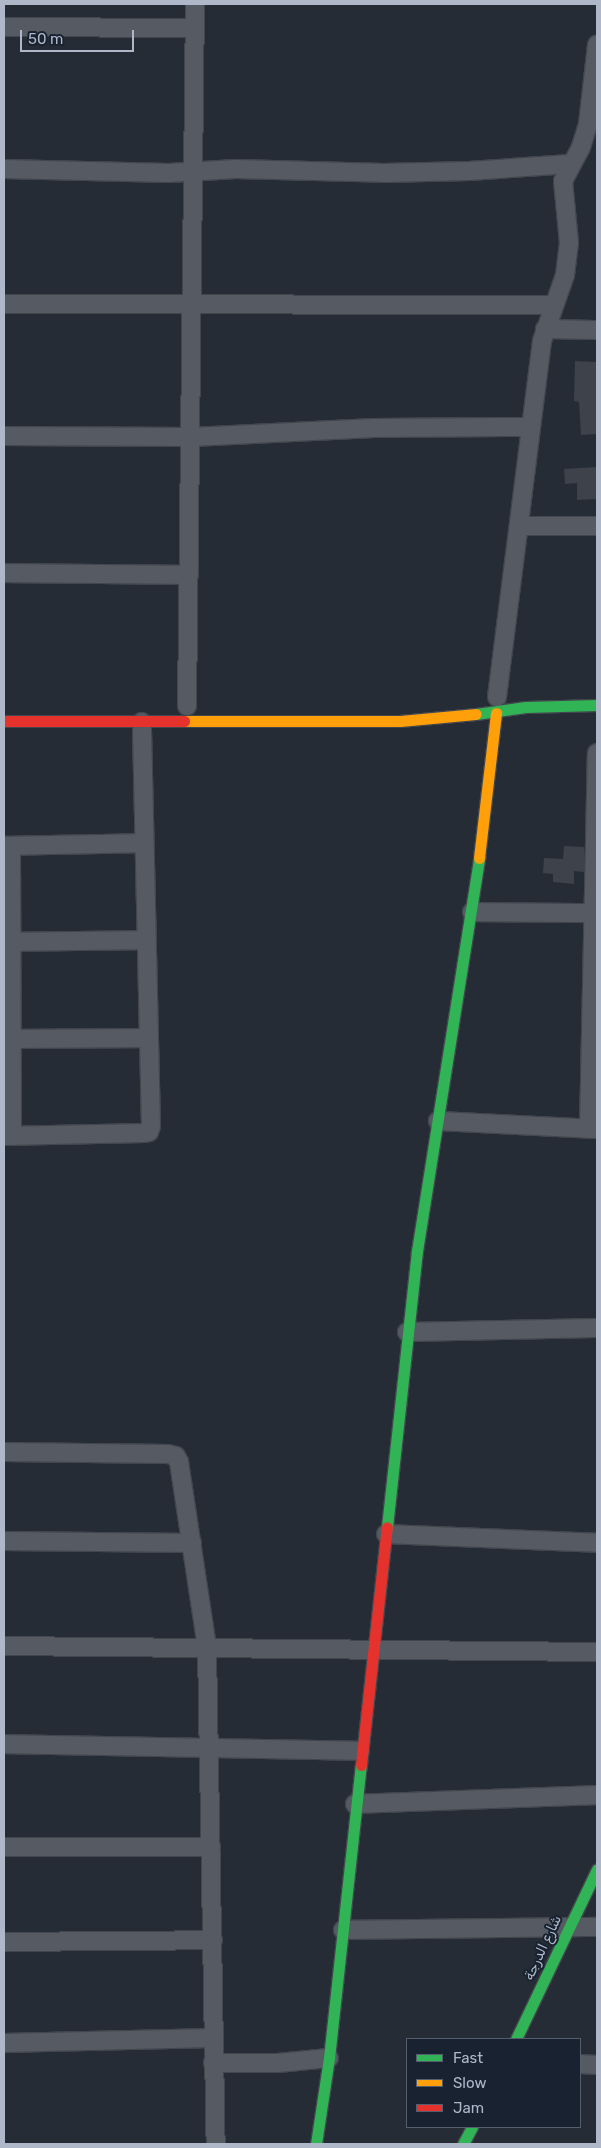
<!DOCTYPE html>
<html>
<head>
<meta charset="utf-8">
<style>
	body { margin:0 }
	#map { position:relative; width:601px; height:2148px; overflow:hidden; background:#262c35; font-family:Rubik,Cairo,sans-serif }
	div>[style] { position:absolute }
	.building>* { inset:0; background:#3d424b }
	.roads { filter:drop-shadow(1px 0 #42474e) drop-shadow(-1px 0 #42474e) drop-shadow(0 1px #42474e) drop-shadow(0 -1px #42474e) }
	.street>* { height:18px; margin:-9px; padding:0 9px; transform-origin:9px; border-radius:9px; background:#565a63 }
	.fast>* { height:11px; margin:-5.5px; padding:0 5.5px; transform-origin:5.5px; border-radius:5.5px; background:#30b455 }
	.slow>* { height:11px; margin:-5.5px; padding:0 5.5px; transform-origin:5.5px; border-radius:5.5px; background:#ff9f0a }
	.jam>* { height:11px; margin:-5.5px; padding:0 5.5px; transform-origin:5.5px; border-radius:5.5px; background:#e5322d }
	span { translate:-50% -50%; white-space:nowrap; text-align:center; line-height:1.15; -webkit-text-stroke:4px #192230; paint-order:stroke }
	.street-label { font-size:14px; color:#aeb8c8 }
	.frame { position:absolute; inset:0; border:5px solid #aeb8c8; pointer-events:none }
	.legend { position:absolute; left:406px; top:2038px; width:175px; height:90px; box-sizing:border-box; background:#192230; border:1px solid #555e6d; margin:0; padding:6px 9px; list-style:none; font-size:15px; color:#aeb8c8 }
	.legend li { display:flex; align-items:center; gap:10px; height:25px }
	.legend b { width:25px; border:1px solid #555e6d }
	.scale { position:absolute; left:20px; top:30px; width:114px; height:22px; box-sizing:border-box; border:2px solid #aeb8c8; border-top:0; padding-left:6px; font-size:15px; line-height:18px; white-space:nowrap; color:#aeb8c8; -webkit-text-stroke:4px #192230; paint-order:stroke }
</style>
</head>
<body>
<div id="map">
	<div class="building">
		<div style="clip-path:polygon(575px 361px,597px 362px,597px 434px,581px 435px,579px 402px,574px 401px)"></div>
		<div style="clip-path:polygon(597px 467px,597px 499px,577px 500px,577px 483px,565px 484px,564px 469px)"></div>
		<div style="clip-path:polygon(564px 846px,584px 847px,584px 872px,574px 871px,574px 884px,553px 882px,553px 874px,543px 873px,544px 858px,563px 859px)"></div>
	</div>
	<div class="roads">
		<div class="street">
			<div style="left:4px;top:27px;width:191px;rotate:0.3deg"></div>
			<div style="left:4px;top:169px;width:165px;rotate:1.4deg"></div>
			<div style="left:169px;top:173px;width:67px;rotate:-3.4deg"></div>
			<div style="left:236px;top:169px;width:148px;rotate:1.5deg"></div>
			<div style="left:384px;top:173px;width:85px;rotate:-1.3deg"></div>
			<div style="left:469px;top:171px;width:101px;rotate:-4deg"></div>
			<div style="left:4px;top:304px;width:550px;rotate:0.1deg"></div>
			<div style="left:545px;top:329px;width:52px;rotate:1.1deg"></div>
			<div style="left:4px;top:436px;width:188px;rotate:0.3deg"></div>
			<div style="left:192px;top:437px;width:182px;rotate:-2.8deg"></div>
			<div style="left:374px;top:428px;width:157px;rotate:-0.4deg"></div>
			<div style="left:521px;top:526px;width:76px"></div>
			<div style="left:4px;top:573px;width:185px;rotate:0.6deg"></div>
			<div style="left:497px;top:697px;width:359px;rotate:-82.8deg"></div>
			<div style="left:542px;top:341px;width:70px;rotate:-70.8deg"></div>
			<div style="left:565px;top:275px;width:32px;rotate:-83deg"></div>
			<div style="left:569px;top:243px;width:62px;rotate:-95.5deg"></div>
			<div style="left:563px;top:181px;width:38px;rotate:-62deg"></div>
			<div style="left:581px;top:147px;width:24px;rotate:-73deg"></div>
			<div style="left:588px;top:124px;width:80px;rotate:-83.5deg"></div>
			<div style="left:187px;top:706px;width:702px;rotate:-89.35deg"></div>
			<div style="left:4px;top:846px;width:139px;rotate:-1.2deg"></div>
			<div style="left:11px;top:847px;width:289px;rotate:89.8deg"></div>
			<div style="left:472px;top:912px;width:125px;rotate:0.5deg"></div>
			<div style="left:4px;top:942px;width:142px;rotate:-0.8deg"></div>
			<div style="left:4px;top:1039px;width:144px;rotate:-0.4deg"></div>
			<div style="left:438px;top:1121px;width:159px;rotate:2.9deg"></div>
			<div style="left:589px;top:1129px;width:376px;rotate:-88.8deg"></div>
			<div style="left:4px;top:1136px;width:140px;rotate:-1.2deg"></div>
			<div style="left:144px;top:1133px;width:5px;rotate:-11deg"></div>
			<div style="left:149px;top:1132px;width:6px;rotate:-72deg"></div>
			<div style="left:151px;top:1126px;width:404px;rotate:-91.3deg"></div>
			<div style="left:407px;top:1332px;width:190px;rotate:-1.2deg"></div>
			<div style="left:4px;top:1452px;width:164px;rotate:0.7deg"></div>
			<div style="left:168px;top:1454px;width:8px;rotate:14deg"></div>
			<div style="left:176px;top:1456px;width:7px;rotate:63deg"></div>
			<div style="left:179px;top:1462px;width:188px;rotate:81.4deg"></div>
			<div style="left:207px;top:1648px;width:496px;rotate:89deg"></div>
			<div style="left:386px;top:1534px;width:211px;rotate:2.4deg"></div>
			<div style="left:4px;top:1541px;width:188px;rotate:0.6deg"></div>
			<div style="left:4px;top:1646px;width:593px;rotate:0.58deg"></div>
			<div style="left:4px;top:1744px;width:356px;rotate:1.1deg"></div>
			<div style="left:355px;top:1804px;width:242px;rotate:-2.1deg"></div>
			<div style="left:4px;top:1847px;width:207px"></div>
			<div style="left:343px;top:1930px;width:254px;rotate:-0.7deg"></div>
			<div style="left:4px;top:1942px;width:209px;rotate:-0.5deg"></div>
			<div style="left:4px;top:2043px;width:209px;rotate:-1.4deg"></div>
			<div style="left:213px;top:2063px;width:65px"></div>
			<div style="left:278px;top:2063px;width:51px;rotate:-5.6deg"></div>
			<div style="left:580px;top:2064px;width:17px;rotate:3deg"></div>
		</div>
		<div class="fast">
			<div style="left:476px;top:714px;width:50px;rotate:-8deg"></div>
			<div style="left:526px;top:707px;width:71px;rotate:-1.6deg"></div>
			<div style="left:387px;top:1527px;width:278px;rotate:-83.8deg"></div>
			<div style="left:417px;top:1251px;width:398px;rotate:-81deg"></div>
			<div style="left:516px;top:2039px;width:188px;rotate:-64.5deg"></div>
			<div style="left:316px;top:2144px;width:87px;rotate:-81.4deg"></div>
			<div style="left:329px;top:2058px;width:295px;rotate:-83.8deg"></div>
			<div style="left:463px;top:2144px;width:19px;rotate:-62deg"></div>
		</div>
		<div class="slow">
			<div style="left:184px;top:721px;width:216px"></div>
			<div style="left:400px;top:721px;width:76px;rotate:-5.3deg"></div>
			<div style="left:479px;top:858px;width:146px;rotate:-83.3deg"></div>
		</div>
		<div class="jam">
			<div style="left:4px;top:721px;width:180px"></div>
			<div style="left:361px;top:1765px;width:239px;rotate:-83.8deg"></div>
		</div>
	</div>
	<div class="street-label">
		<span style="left:543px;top:1948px;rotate:-65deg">شارع الدرجة</span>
	</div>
	<div class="frame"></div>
	<ul class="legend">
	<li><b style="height:6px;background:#30b455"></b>Fast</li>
	<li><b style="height:6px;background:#ff9f0a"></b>Slow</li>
	<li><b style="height:6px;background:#e5322d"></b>Jam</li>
	</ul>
	<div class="scale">50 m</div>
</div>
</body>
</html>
